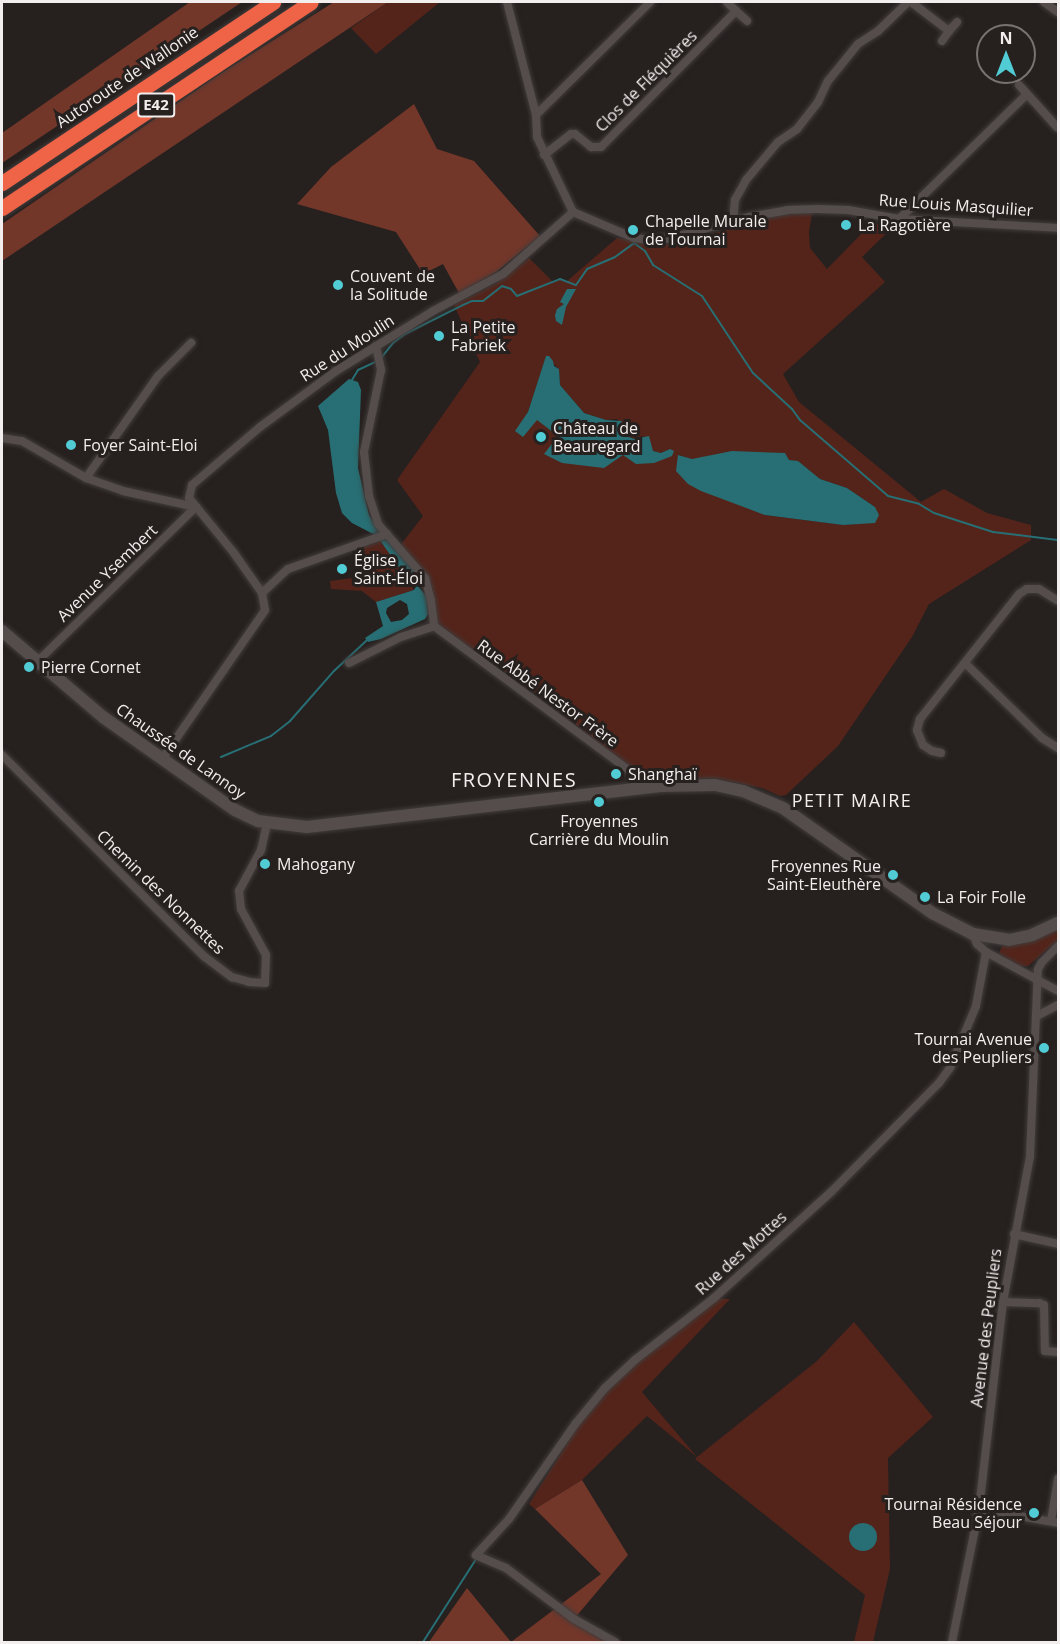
<!DOCTYPE html>
<meta charset="utf-8">
<style>
body{margin:0}
#map{position:relative;width:1060px;height:1644px;overflow:hidden;background:#26201f;font-family:"Open Sans",sans-serif}
div>[style]{position:absolute}
[style*='--x']{left:calc(var(--x)*1px);top:calc(var(--y)*1px);width:calc(var(--w)*1px);rotate:calc(var(--a)*1deg)}
.green>*{inset:0;background:#54241a}
.forest>*{inset:0;background:#73372a}
.water>*{inset:0;background:#276f74}
.round{border-radius:50%}
.stream>*{height:2px;margin:-1px;padding:0 1px;transform-origin:1px;border-radius:1px;background:#276f74}
.roads{filter:drop-shadow(0 0 2px #413c3b) drop-shadow(0 0 2px #413c3b)}
.minor>*{height:8px;margin:-4px;padding:0 4px;transform-origin:4px;border-radius:4px;background:#544d4b}
.secondary>*{height:12px;margin:-6px;padding:0 6px;transform-origin:6px;border-radius:6px;background:#544d4b}
.motorway>*{height:15px;margin:-7.5px;padding:0 7.5px;transform-origin:7.5px;border-radius:7.5px;background:#ef6347}
.dots>*{width:16px;height:16px;translate:-50% -50%;box-sizing:border-box;border:3px solid #26201f;border-radius:50%}
span{translate:-50% -50%;white-space:nowrap;text-align:center;line-height:1.15;-webkit-text-stroke:6px #26201f;paint-order:stroke}
.shield-label span{padding:2px 4px;background:#26201f;border:2px solid;border-radius:4px;-webkit-text-stroke-width:0}
.shield-label{font-size:15px;color:#f2eeed;font-weight:700}
.street-label{font-size:16px;color:#f2eeed}
.poi-label{font-size:16px;color:#f2eeed}
.left{translate:0 -50%;text-align:left}
.right{translate:-100% -50%;text-align:right}
.neighbourhood-label{font-size:18px;color:#f2eeed;letter-spacing:1.5px}
.quarter-label{font-size:20px;color:#f2eeed;letter-spacing:1.5px}
.frame{position:absolute;inset:0;border:3px solid #f2eeed;pointer-events:none}
.north{position:absolute;left:976px;top:24px;width:60px;height:60px;box-sizing:border-box;background:#26201f;border:2px solid #787271;border-radius:50%;rotate:0deg;font-size:16px;font-weight:700;line-height:24px;text-align:center;color:#f2eeed}
.north::after{content:'';display:block;margin:auto;width:21px;height:27px;background:#51ccd4;clip-path:polygon(50% 0,100% 100%,50% 72%,0 100%)}
</style>
<div id="map">
<div class="green">
<div style="clip-path:polygon(388px 2px,440px 2px,376px 54px,351px 28px)"></div>
<div style="clip-path:polygon(evenodd,812px 213px,809px 232px,810px 248px,827px 269px,871px 224px,897px 223px,862px 257px,885px 282px,783px 374px,799px 402px,921px 502px,944px 489px,987px 513px,1031px 525px,1031px 540px,929px 604px,912px 637px,838px 746px,786px 795px,780px 796px,762px 788px,714px 778px,649px 781px,523px 684px,436px 624px,427px 584px,399px 547px,423px 516px,397px 480px,480px 362px,454px 305px,495px 284px,529px 258px,553px 282px,560px 279px,566px 282px,617px 238px,670px 245px,782px 215px,812px 213px,546px 357px,559px 369px,560px 385px,584px 413px,606px 420px,617px 419px,622px 425px,619px 429px,622px 433px,634px 439px,643px 436px,653px 451px,661px 453px,670px 449px,664px 459px,623px 455px,619px 458px,561px 463px,558px 437px,537px 419px,516px 431px,528px 412px,546px 357px,812px 213px,678px 455px,692px 459px,798px 461px,820px 479px,847px 488px,875px 507px,855px 524px,843px 525px,765px 515px,678px 455px)"></div>
<div style="clip-path:polygon(380px 539px,414px 590px,376px 602px,362px 591px,331px 589px,330px 581px,360px 577px,363px 568px,357px 549px)"></div>
<div style="clip-path:polygon(1058px 929px,1058px 940px,1028px 966px,1020px 966px,999px 954px,1002px 946px,1031px 941px)"></div>
<div style="clip-path:polygon(714px 1298px,730px 1299px,642px 1392px,697px 1457px,817px 1361px,854px 1322px,933px 1417px,888px 1458px,890px 1569px,873px 1642px,854px 1642px,865px 1595px,695px 1459px,697px 1457px,647px 1416px,582px 1480px,535px 1509px,529px 1504px,594px 1401px,624px 1370px)"></div>
</div>
<div class="forest">
<div style="clip-path:polygon(190px 2px,242px 2px,2px 163px,2px 133px)"></div>
<div style="clip-path:polygon(334px 2px,388px 2px,2px 261px,2px 224px,220px 74px)"></div>
<div style="clip-path:polygon(414px 104px,437px 149px,474px 161px,540px 236px,496px 272px,459px 293px,443px 264px,423px 274px,396px 232px,297px 204px,331px 167px)"></div>
<div style="clip-path:polygon(582px 1480px,628px 1555px,574px 1619px,623px 1642px,429px 1642px,467px 1588px,511px 1642px,601px 1574px,535px 1509px)"></div>
</div>
<div class="water">
<div style="clip-path:polygon(567px 289px,576px 289px,566px 307px,562px 325px,556px 321px,555px 315px,557px 309px,564px 304px,560px 302px)"></div>
<div style="clip-path:polygon(546px 356px,549px 356px,553px 361px,554px 366px,559px 369px,560px 385px,584px 413px,606px 420px,622px 421px,620px 429px,622px 434px,634px 439px,649px 436px,653px 451px,661px 453px,670px 449px,674px 451px,672px 456px,654px 463px,636px 464px,623px 455px,604px 468px,562px 463px,544px 454px,558px 436px,537px 420px,523px 437px,515px 431px,528px 412px)"></div>
<div style="clip-path:polygon(349px 379px,358px 382px,361px 390px,358px 468px,369px 515px,383px 538px,392px 543px,418px 572px,418px 578px,410px 583px,377px 536px,352px 523px,342px 513px,336px 493px,328px 430px,318px 406px)"></div>
<div style="clip-path:polygon(732px 451px,785px 453px,789px 460px,798px 461px,820px 479px,847px 488px,875px 507px,879px 515px,875px 523px,843px 525px,765px 515px,701px 491px,688px 484px,676px 471px,678px 455px,692px 459px)"></div>
<div style="clip-path:polygon(evenodd,417px 585px,427px 597px,428px 614px,425px 619px,381px 639px,368px 642px,365px 638px,383px 626px,376px 602px,414px 590px,417px 585px,400px 600px,407px 604px,409px 614px,402px 620px,391px 622px,386px 613px,387px 608px,400px 600px)"></div>
<div class="round" style="left:849px;top:1523px;width:28px;height:28px"></div>
</div>
<div class="stream">
<div style="--x:381;--y:358;--w:19;--a:-51"></div>
<div style="--x:393;--y:343;--w:15;--a:-37"></div>
<div style="--x:405;--y:334;--w:65;--a:-26.6"></div>
<div style="--x:463;--y:305;--w:10;--a:-24"></div>
<div style="--x:472;--y:301;--w:11;--a:0"></div>
<div style="--x:483;--y:301;--w:24;--a:-38"></div>
<div style="--x:502;--y:286;--w:9;--a:18"></div>
<div style="--x:511;--y:289;--w:9;--a:49"></div>
<div style="--x:517;--y:296;--w:46;--a:-21.6"></div>
<div style="--x:560;--y:279;--w:17;--a:21"></div>
<div style="--x:576;--y:285;--w:19;--a:-55"></div>
<div style="--x:587;--y:269;--w:30;--a:-23"></div>
<div style="--x:615;--y:257;--w:24;--a:-36"></div>
<div style="--x:634;--y:243;--w:14;--a:36"></div>
<div style="--x:645;--y:251;--w:16;--a:60"></div>
<div style="--x:653;--y:265;--w:58;--a:32.3"></div>
<div style="--x:702;--y:296;--w:92;--a:56.5"></div>
<div style="--x:753;--y:373;--w:53;--a:42.7"></div>
<div style="--x:792;--y:409;--w:14;--a:54"></div>
<div style="--x:800;--y:420;--w:116;--a:40.8"></div>
<div style="--x:888;--y:496;--w:32;--a:14"></div>
<div style="--x:919;--y:504;--w:17;--a:31"></div>
<div style="--x:934;--y:513;--w:62;--a:17.9"></div>
<div style="--x:993;--y:532;--w:65;--a:7"></div>
<div style="--x:352;--y:380;--w:12;--a:-59"></div>
<div style="--x:358;--y:370;--w:21;--a:-25"></div>
<div style="--x:221;--y:757;--w:54;--a:-22.8"></div>
<div style="--x:271;--y:736;--w:24;--a:-38"></div>
<div style="--x:290;--y:721;--w:67;--a:-48.7"></div>
<div style="--x:334;--y:671;--w:45;--a:-43.2"></div>
<div style="--x:423;--y:1642;--w:98;--a:-57.4"></div>
</div>
<div class="roads">
<div class="minor">
<div style="--x:507;--y:2;--w:117;--a:75.6"></div>
<div style="--x:536;--y:115;--w:22;--a:87"></div>
<div style="--x:537;--y:137;--w:83;--a:64.4"></div>
<div style="--x:911;--y:2;--w:48;--a:37.3"></div>
<div style="--x:949;--y:31;--w:12;--a:-48"></div>
<div style="--x:1044;--y:2;--w:17;--a:36"></div>
<div style="--x:736;--y:11;--w:15;--a:42"></div>
<div style="--x:942;--y:41;--w:12;--a:-55"></div>
<div style="--x:1019;--y:85;--w:57;--a:47.9"></div>
<div style="--x:536;--y:115;--w:161;--a:-44.7"></div>
<div style="--x:544;--y:155;--w:34;--a:-38"></div>
<div style="--x:571;--y:134;--w:4;--a:0"></div>
<div style="--x:575;--y:134;--w:21;--a:39"></div>
<div style="--x:591;--y:147;--w:10;--a:0"></div>
<div style="--x:601;--y:147;--w:192;--a:-45.2"></div>
<div style="--x:736;--y:11;--w:13;--a:-135"></div>
<div style="--x:573;--y:212;--w:66;--a:23.1"></div>
<div style="--x:634;--y:238;--w:16;--a:7"></div>
<div style="--x:650;--y:240;--w:17;--a:-3"></div>
<div style="--x:667;--y:239;--w:85;--a:-15"></div>
<div style="--x:749;--y:217;--w:39;--a:-10"></div>
<div style="--x:787;--y:210;--w:30;--a:-2"></div>
<div style="--x:817;--y:209;--w:31;--a:2"></div>
<div style="--x:848;--y:210;--w:52;--a:10"></div>
<div style="--x:899;--y:219;--w:159;--a:3.2"></div>
<div style="--x:899;--y:219;--w:177;--a:-44.3"></div>
<div style="--x:733;--y:222;--w:22;--a:-85"></div>
<div style="--x:735;--y:200;--w:23;--a:-61"></div>
<div style="--x:746;--y:180;--w:50;--a:-49.9"></div>
<div style="--x:778;--y:142;--w:23;--a:-34"></div>
<div style="--x:797;--y:129;--w:34;--a:-52"></div>
<div style="--x:818;--y:102;--w:23;--a:-65"></div>
<div style="--x:828;--y:81;--w:48;--a:-51"></div>
<div style="--x:858;--y:44;--w:24;--a:-33"></div>
<div style="--x:878;--y:31;--w:42;--a:-44"></div>
<div style="--x:376;--y:346;--w:25;--a:78"></div>
<div style="--x:381;--y:370;--w:84;--a:101.7"></div>
<div style="--x:364;--y:452;--w:44;--a:83.5"></div>
<div style="--x:369;--y:496;--w:29;--a:72"></div>
<div style="--x:378;--y:524;--w:72;--a:49"></div>
<div style="--x:425;--y:578;--w:23;--a:75"></div>
<div style="--x:431;--y:600;--w:26;--a:83"></div>
<div style="--x:434;--y:626;--w:244;--a:36.5"></div>
<div style="--x:630;--y:771;--w:18;--a:68"></div>
<div style="--x:2;--y:438;--w:20;--a:9"></div>
<div style="--x:22;--y:441;--w:74;--a:30"></div>
<div style="--x:86;--y:478;--w:39;--a:19"></div>
<div style="--x:123;--y:491;--w:75;--a:12.4"></div>
<div style="--x:86;--y:478;--w:125;--a:-54.8"></div>
<div style="--x:158;--y:376;--w:47;--a:-45"></div>
<div style="--x:262;--y:593;--w:35;--a:-43"></div>
<div style="--x:288;--y:569;--w:105;--a:-19.5"></div>
<div style="--x:38;--y:661;--w:221;--a:-44.3"></div>
<div style="--x:349;--y:663;--w:58;--a:-26.6"></div>
<div style="--x:401;--y:637;--w:35;--a:-18"></div>
<div style="--x:965;--y:663;--w:107;--a:44.2"></div>
<div style="--x:1042;--y:738;--w:19;--a:32"></div>
<div style="--x:941;--y:753;--w:9;--a:-167"></div>
<div style="--x:932;--y:751;--w:11;--a:-146"></div>
<div style="--x:923;--y:745;--w:16;--a:-112"></div>
<div style="--x:917;--y:730;--w:11;--a:-75"></div>
<div style="--x:920;--y:719;--w:159;--a:-51.6"></div>
<div style="--x:1019;--y:594;--w:9;--a:-32"></div>
<div style="--x:1027;--y:589;--w:12;--a:0"></div>
<div style="--x:1039;--y:589;--w:22;--a:32"></div>
<div style="--x:2;--y:755;--w:286;--a:44.9"></div>
<div style="--x:205;--y:957;--w:34;--a:37"></div>
<div style="--x:232;--y:977;--w:18;--a:16"></div>
<div style="--x:249;--y:982;--w:16;--a:4"></div>
<div style="--x:265;--y:983;--w:28;--a:-88"></div>
<div style="--x:266;--y:955;--w:52;--a:-118.5"></div>
<div style="--x:241;--y:909;--w:18;--a:-96"></div>
<div style="--x:239;--y:891;--w:47;--a:-61.8"></div>
<div style="--x:261;--y:850;--w:28;--a:-77"></div>
<div style="--x:162;--y:759;--w:181;--a:-55.3"></div>
<div style="--x:265;--y:610;--w:17;--a:-100"></div>
<div style="--x:262;--y:593;--w:49;--a:-125"></div>
<div style="--x:234;--y:553;--w:71;--a:-129.3"></div>
<div style="--x:189;--y:498;--w:13;--a:-77"></div>
<div style="--x:192;--y:485;--w:89;--a:-40.5"></div>
<div style="--x:260;--y:427;--w:94;--a:-36.4"></div>
<div style="--x:336;--y:371;--w:114;--a:-31.7"></div>
<div style="--x:433;--y:311;--w:79;--a:-27.9"></div>
<div style="--x:503;--y:274;--w:94;--a:-41.5"></div>
<div style="--x:973;--y:934;--w:11;--a:68"></div>
<div style="--x:977;--y:944;--w:12;--a:42"></div>
<div style="--x:986;--y:952;--w:82;--a:28.4"></div>
<div style="--x:1037;--y:1016;--w:24;--a:-28"></div>
<div style="--x:1014;--y:1234;--w:45;--a:12.8"></div>
<div style="--x:1003;--y:1302;--w:36;--a:2"></div>
<div style="--x:1039;--y:1303;--w:5;--a:22"></div>
<div style="--x:1044;--y:1305;--w:46;--a:88.8"></div>
<div style="--x:1045;--y:1351;--w:13;--a:4"></div>
<div style="--x:979;--y:1509;--w:80;--a:10"></div>
<div style="--x:1051;--y:1521;--w:43;--a:-80.5"></div>
<div style="--x:615;--y:1642;--w:47;--a:-150.7"></div>
<div style="--x:574;--y:1619;--w:85;--a:-143.1"></div>
<div style="--x:506;--y:1568;--w:33;--a:-157"></div>
<div style="--x:476;--y:1555;--w:49;--a:-47.5"></div>
<div style="--x:509;--y:1519;--w:117;--a:-55.1"></div>
<div style="--x:576;--y:1423;--w:45;--a:-50.4"></div>
<div style="--x:605;--y:1388;--w:41;--a:-43"></div>
<div style="--x:635;--y:1360;--w:100;--a:-38.1"></div>
<div style="--x:714;--y:1298;--w:158;--a:-42.2"></div>
<div style="--x:831;--y:1192;--w:153;--a:-45.3"></div>
<div style="--x:939;--y:1083;--w:19;--a:-54"></div>
<div style="--x:950;--y:1068;--w:67;--a:-67.2"></div>
<div style="--x:976;--y:1006;--w:55;--a:-79.5"></div>
<div style="--x:952;--y:1642;--w:136;--a:-78.5"></div>
<div style="--x:979;--y:1509;--w:208;--a:-83.4"></div>
<div style="--x:1003;--y:1302;--w:147;--a:-79.5"></div>
<div style="--x:1030;--y:1157;--w:188;--a:-87.6"></div>
<div style="--x:1038;--y:969;--w:8;--a:-60"></div>
<div style="--x:1042;--y:962;--w:23;--a:-45"></div>
</div>
<div class="secondary">
<div style="--x:2;--y:631;--w:133;--a:40.4"></div>
<div style="--x:103;--y:717;--w:161;--a:35.2"></div>
<div style="--x:235;--y:810;--w:25;--a:26"></div>
<div style="--x:258;--y:821;--w:49;--a:7"></div>
<div style="--x:307;--y:827;--w:356;--a:-6.6"></div>
<div style="--x:661;--y:786;--w:54;--a:-1.1"></div>
<div style="--x:715;--y:785;--w:29;--a:12"></div>
<div style="--x:743;--y:791;--w:43;--a:23"></div>
<div style="--x:783;--y:808;--w:184;--a:35.1"></div>
<div style="--x:934;--y:914;--w:44;--a:27.1"></div>
<div style="--x:973;--y:934;--w:36;--a:9"></div>
<div style="--x:1009;--y:940;--w:24;--a:-12"></div>
<div style="--x:1032;--y:935;--w:29;--a:-25"></div>
</div>
<div class="motorway">
<div style="--x:2;--y:183;--w:326;--a:-33.7"></div>
<div style="--x:2;--y:208;--w:371;--a:-33.7"></div>
</div>
</div>
<div class="dots">
<div style="left:846px;top:225px;background:#51ccd4"></div>
<div style="left:633px;top:230px;background:#51ccd4"></div>
<div style="left:338px;top:285px;background:#51ccd4"></div>
<div style="left:439px;top:336px;background:#51ccd4"></div>
<div style="left:541px;top:437px;background:#51ccd4"></div>
<div style="left:71px;top:445px;background:#51ccd4"></div>
<div style="left:342px;top:569px;background:#51ccd4"></div>
<div style="left:29px;top:667px;background:#51ccd4"></div>
<div style="left:616px;top:774px;background:#51ccd4"></div>
<div style="left:599px;top:802px;background:#51ccd4"></div>
<div style="left:265px;top:864px;background:#51ccd4"></div>
<div style="left:893px;top:875px;background:#51ccd4"></div>
<div style="left:925px;top:897px;background:#51ccd4"></div>
<div style="left:1044px;top:1048px;background:#51ccd4"></div>
<div style="left:1034px;top:1513px;background:#51ccd4"></div>
</div>
<div class="shield-label">
<span style="left:156px;top:105px">E42</span>
</div>
<div class="street-label">
<span style="left:127px;top:77px;rotate:-34deg">Autoroute de Wallonie</span>
<span style="left:646px;top:81px;rotate:-45deg">Clos de Fléquières</span>
<span style="left:956px;top:205px;rotate:4deg">Rue Louis Masquilier</span>
<span style="left:347px;top:348px;rotate:-33deg">Rue du Moulin</span>
<span style="left:107px;top:573px;rotate:-44deg">Avenue Ysembert</span>
<span style="left:548px;top:693px;rotate:36deg">Rue Abbé Nestor Frère</span>
<span style="left:181px;top:751px;rotate:35deg">Chaussée de Lannoy</span>
<span style="left:161px;top:892px;rotate:44deg">Chemin des Nonnettes</span>
<span style="left:741px;top:1253px;rotate:-42deg">Rue des Mottes</span>
<span style="left:986px;top:1328px;rotate:-83deg">Avenue des Peupliers</span>
</div>
<div class="poi-label">
<span class="left" style="left:645px;top:230px">Chapelle Murale<br>de Tournai</span>
<span class="left" style="left:858px;top:225px">La Ragotière</span>
<span class="left" style="left:350px;top:285px">Couvent de<br>la Solitude</span>
<span class="left" style="left:451px;top:336px">La Petite<br>Fabriek</span>
<span class="left" style="left:553px;top:437px">Château de<br>Beauregard</span>
<span class="left" style="left:83px;top:445px">Foyer Saint-Eloi</span>
<span class="left" style="left:354px;top:569px">Église<br>Saint-Éloi</span>
<span class="left" style="left:41px;top:667px">Pierre Cornet</span>
<span class="left" style="left:628px;top:774px">Shanghaï</span>
<span style="left:599px;top:830px">Froyennes<br>Carrière du Moulin</span>
<span class="left" style="left:277px;top:864px">Mahogany</span>
<span class="right" style="left:881px;top:875px">Froyennes Rue<br>Saint-Eleuthère</span>
<span class="left" style="left:937px;top:897px">La Foir Folle</span>
<span class="right" style="left:1032px;top:1048px">Tournai Avenue<br>des Peupliers</span>
<span class="right" style="left:1022px;top:1513px">Tournai Résidence<br>Beau Séjour</span>
</div>
<div class="neighbourhood-label">
<span style="left:852px;top:800px">PETIT MAIRE</span>
</div>
<div class="quarter-label">
<span style="left:514px;top:779px">FROYENNES</span>
</div>
<div class="frame"></div>
<div class="north">N</div>
</div>
